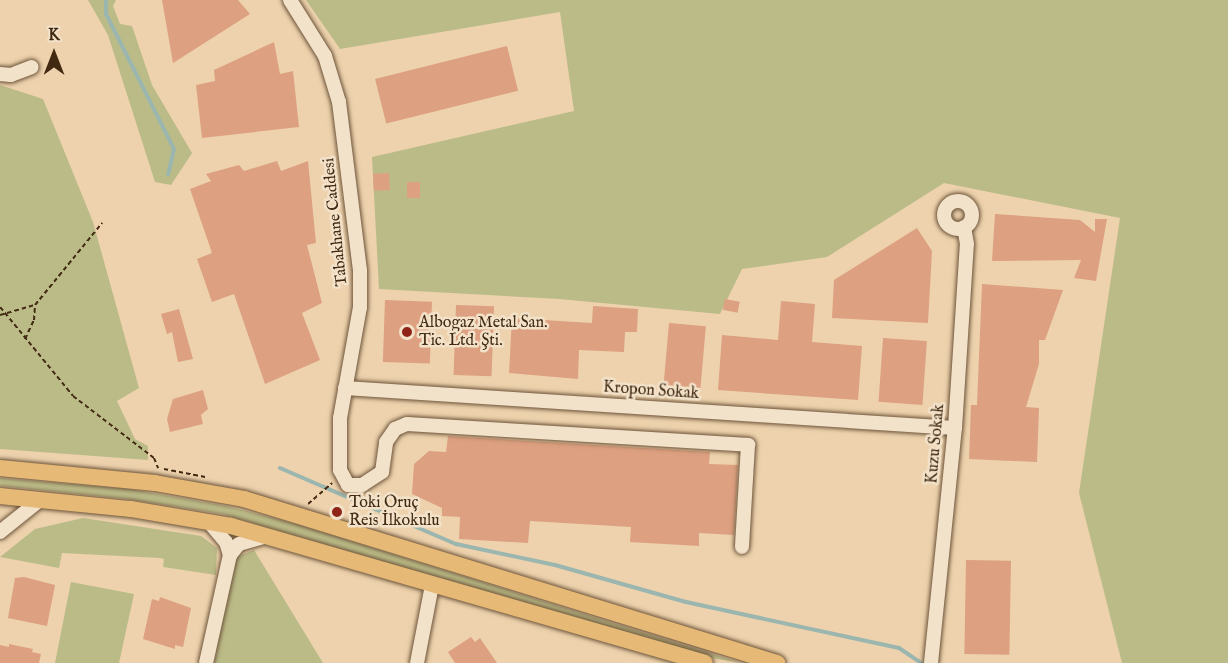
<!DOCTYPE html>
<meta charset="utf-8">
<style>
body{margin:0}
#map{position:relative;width:1228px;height:663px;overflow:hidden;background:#edd2ad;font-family:"IM FELL English",serif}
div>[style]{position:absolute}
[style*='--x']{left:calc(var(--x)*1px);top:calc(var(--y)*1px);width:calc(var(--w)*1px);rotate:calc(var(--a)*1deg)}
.green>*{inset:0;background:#bb8}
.stream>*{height:4px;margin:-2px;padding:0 2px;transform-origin:2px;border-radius:2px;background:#9ab6af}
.building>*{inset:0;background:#dda081;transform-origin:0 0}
.path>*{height:2px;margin-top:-1px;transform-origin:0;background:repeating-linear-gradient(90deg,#422a12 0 4.5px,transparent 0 7.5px)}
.roads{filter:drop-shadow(0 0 2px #6d5439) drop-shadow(0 0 2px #6d5439)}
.minor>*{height:14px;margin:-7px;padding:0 7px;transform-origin:7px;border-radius:7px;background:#f3e2ca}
.minor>.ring{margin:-7px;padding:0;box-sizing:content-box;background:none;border:14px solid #f3e2ca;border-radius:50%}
.major>*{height:16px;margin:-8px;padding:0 8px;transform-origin:8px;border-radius:8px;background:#e6b976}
.dots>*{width:16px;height:16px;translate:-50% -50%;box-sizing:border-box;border:3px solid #f3e2ca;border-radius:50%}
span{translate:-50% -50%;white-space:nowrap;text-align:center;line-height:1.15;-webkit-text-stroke:5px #f3e2ca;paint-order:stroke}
.street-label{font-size:16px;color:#422a12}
.poi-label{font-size:16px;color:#422a12}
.left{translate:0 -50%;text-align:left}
.north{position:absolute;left:24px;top:24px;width:60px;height:60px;-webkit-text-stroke:4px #f3e2ca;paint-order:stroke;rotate:0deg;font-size:16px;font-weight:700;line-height:24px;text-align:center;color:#422a12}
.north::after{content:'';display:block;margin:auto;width:21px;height:27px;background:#422a12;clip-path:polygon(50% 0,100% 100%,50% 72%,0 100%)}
</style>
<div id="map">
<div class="green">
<div style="clip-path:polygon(88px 0,116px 0,113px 6px,120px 24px,132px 26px,152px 85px,192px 153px,171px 185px,155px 182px,108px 35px)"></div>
<div style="clip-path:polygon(306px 0,1228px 0,1228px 663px,1122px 663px,1079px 493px,1120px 218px,944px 183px,827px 257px,742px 269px,720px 314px,559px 299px,379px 289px,372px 157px,574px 111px,560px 12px,340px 49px)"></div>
<div style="clip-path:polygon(0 85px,43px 99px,93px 222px,139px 388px,117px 401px,135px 439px,148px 446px,148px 460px,0 449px)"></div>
<div style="clip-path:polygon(0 478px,129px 489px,226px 506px,293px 523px,741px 663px,712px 658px,222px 514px,127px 499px,0 486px)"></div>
<div style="clip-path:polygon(83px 518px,201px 536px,217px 548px,216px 575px,163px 567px,164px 559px,160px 558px,62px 553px,59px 568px,0 557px,35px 529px)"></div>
<div style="clip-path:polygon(254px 550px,323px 663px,214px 663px,236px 557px)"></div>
<div style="clip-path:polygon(71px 582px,134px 594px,119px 663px,55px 663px)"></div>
</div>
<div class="stream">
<div style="--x:106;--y:0;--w:14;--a:90"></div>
<div style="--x:106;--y:14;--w:151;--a:63.3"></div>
<div style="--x:174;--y:149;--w:26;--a:103"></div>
<div style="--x:280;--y:468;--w:192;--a:23.4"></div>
<div style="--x:456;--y:544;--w:101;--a:12"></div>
<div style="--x:555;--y:565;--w:136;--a:15.8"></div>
<div style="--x:686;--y:602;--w:218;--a:12.2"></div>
<div style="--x:899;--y:648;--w:27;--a:34"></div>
</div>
<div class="building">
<div style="clip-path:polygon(162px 0,238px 0,250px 14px,173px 63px)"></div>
<div style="clip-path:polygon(274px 42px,280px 74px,293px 71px,299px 127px,202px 138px,196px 85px,215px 81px,214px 70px)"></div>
<div style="left:507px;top:46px;width:46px;height:136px;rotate:76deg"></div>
<div style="clip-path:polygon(277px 161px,281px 171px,308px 161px,316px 243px,307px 245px,322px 303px,302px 313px,320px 360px,265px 384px,234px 294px,212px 302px,197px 259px,212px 253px,190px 189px,211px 181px,206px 174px,239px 165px,244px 171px)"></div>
<div style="left:389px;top:173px;width:17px;height:16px;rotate:87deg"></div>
<div style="left:407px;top:182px;width:13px;height:16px"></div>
<div style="clip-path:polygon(995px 214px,1080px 220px,1095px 232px,1095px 219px,1107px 219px,1096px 281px,1074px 278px,1081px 260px,992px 261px)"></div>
<div style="clip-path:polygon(917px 228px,932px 251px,928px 323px,832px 318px,834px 280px)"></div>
<div style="clip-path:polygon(982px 284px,1063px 290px,1045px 340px,1039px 340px,1039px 364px,1026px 407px,1039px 408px,1037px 462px,969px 459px,971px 405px,977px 405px)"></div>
<div style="left:725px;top:299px;width:15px;height:11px;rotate:11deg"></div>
<div style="left:385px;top:300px;width:47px;height:62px;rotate:2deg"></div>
<div style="clip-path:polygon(781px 301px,815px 304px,812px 342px,862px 346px,858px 400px,718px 390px,722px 335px,778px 340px)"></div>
<div style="left:456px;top:305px;width:38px;height:70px;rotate:2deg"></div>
<div style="clip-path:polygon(593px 306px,638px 309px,637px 332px,625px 332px,624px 352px,579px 350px,578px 379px,509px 373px,512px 318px,592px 323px)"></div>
<div style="clip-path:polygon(179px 309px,193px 359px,178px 362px,172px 332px,167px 334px,161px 314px)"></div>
<div style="left:669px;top:323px;width:37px;height:62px;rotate:5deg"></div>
<div style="left:883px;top:338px;width:44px;height:64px;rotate:4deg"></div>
<div style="clip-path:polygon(203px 390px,208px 409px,201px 415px,203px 424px,170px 432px,167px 419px,173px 399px)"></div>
<div style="clip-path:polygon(448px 436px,710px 452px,709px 464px,738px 465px,734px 535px,699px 533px,699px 546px,630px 542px,631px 527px,530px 521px,528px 543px,459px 539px,460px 517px,442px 516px,442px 508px,412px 494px,414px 464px,429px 451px,446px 452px)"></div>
<div style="left:966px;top:560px;width:45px;height:94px;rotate:1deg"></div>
<div style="clip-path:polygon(24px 577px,55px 585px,47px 626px,8px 618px,15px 578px)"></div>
<div style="clip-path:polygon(160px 597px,191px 608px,183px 647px,175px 645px,175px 649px,143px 639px,152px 599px,159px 601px)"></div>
<div style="clip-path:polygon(471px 637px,475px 642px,480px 638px,497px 663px,455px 663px,448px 652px)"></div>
<div style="clip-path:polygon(9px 644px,33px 649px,32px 652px,41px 654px,39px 663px,0 663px,0 645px,9px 647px)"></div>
</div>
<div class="path">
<div style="--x:0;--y:307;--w:115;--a:50.6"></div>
<div style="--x:73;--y:396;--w:102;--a:37.4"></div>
<div style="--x:154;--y:458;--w:11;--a:68"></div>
<div style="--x:0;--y:315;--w:36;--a:-16"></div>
<div style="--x:35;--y:305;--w:106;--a:-50.7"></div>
<div style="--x:25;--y:339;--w:21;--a:-65"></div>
<div style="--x:34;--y:320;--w:15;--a:-86"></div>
<div style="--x:164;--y:469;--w:42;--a:11"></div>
<div style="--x:308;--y:504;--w:32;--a:-41"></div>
</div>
<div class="roads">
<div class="minor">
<div style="--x:290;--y:0;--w:66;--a:58"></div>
<div style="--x:325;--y:56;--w:48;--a:73.1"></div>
<div style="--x:339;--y:102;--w:169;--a:82.9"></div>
<div style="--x:360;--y:270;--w:37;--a:90"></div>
<div style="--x:360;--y:307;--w:113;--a:100.2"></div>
<div style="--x:340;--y:418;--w:52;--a:90"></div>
<div style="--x:340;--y:470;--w:17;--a:62"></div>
<div style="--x:348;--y:485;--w:14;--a:0"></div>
<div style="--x:362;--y:485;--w:24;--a:-33"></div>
<div style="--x:382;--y:472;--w:30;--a:-82"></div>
<div style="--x:386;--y:442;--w:16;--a:-55"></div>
<div style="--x:395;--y:429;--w:13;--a:-23"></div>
<div style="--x:407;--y:424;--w:342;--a:3.5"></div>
<div style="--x:748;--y:445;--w:102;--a:93.4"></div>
<div style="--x:0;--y:74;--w:11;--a:5"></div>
<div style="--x:11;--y:75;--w:22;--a:-21"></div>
<div class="ring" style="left:944px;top:201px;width:14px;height:14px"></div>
<div style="--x:345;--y:388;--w:611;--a:3.75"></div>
<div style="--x:209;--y:522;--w:26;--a:50"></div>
<div style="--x:226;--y:542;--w:14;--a:73"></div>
<div style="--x:0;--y:532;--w:51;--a:-38.7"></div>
<div style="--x:206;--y:663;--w:111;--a:-77.5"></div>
<div style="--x:230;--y:555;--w:14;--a:-51"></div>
<div style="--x:239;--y:544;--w:29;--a:-16"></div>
<div style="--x:417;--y:663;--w:79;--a:-79.1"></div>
<div style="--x:931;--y:663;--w:236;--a:-84.2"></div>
<div style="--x:955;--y:428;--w:184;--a:-86.3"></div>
<div style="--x:967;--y:244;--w:17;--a:-100"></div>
</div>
<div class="major">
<div style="--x:0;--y:468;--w:156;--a:5.5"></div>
<div style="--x:155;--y:483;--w:90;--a:10.2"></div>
<div style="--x:244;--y:499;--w:558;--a:17.1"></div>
<div style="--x:0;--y:496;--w:132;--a:5.7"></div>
<div style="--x:131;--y:509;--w:101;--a:9.6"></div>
<div style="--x:231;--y:526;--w:493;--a:16.1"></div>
</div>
</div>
<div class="dots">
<div style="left:407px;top:332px;background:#8f2418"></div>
<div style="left:337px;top:512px;background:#8f2418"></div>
</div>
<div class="street-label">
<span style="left:336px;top:222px;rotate:-96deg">Tabakhane Caddesi</span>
<span style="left:651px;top:391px;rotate:4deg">Kropon Sokak</span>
<span style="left:936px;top:444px;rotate:-85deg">Kuzu Sokak</span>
</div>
<div class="poi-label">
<span class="left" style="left:419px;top:332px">Albogaz Metal San.<br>Tic. Ltd. Şti.</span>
<span class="left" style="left:349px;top:512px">Toki Oruç<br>Reis İlkokulu</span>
</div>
<div class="north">K</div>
</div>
